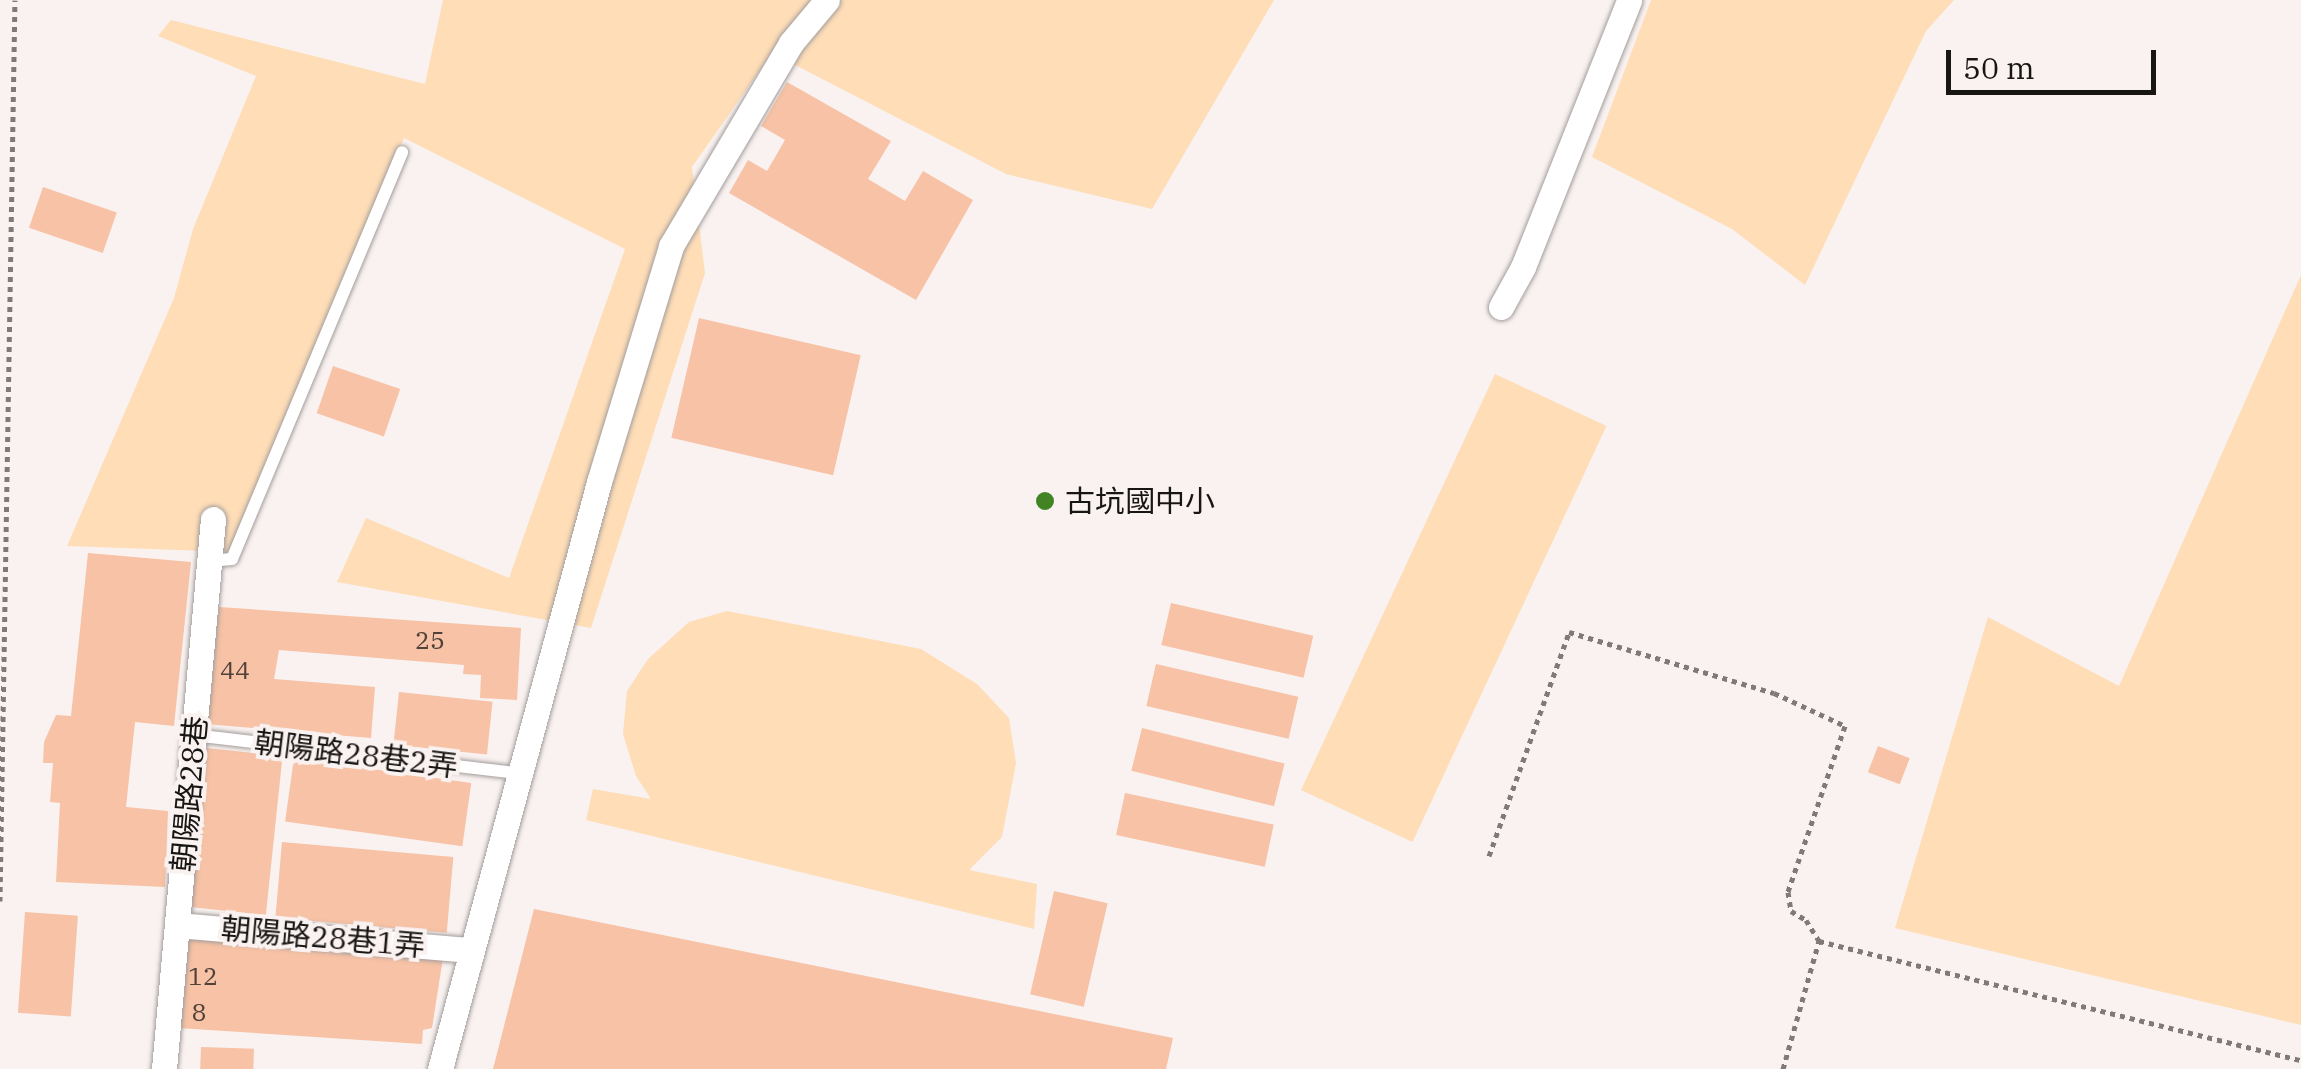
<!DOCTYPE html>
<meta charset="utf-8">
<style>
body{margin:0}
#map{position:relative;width:2301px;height:1069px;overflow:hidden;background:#f9f2f1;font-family:"IBM Plex Serif","Noto Sans TC",serif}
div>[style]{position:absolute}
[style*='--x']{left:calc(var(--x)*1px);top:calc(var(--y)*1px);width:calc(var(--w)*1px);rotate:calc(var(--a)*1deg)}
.green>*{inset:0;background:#feddb7;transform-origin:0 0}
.building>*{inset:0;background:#f7c2a5;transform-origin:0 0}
.path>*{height:5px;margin-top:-2.5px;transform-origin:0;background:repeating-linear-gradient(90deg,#7f7a79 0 5px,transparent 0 10px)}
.roads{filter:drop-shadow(0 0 2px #a39d9c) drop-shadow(0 0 2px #a39d9c)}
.lane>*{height:12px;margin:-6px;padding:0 6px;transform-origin:6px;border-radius:6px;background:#fff}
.street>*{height:25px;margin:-12.5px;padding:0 12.5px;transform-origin:12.5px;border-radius:12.5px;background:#fff}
.dots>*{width:28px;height:28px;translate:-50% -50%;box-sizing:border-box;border:5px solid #f9f2f1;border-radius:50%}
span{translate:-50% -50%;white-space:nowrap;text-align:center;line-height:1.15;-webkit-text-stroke:8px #f9f2f1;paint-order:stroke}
.number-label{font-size:25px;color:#504139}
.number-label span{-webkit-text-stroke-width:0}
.poi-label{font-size:30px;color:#181615}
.left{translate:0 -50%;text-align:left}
.street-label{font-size:30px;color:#181615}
.scale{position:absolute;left:1946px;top:50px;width:210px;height:45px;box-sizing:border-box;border:5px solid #181615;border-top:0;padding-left:12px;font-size:30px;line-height:35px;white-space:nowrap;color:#181615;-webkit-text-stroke:8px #f9f2f1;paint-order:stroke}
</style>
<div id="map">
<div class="green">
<div style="clip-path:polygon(443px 0,1274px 0,1152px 209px,1006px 174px,772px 53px,692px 167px,705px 273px,591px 628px,337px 582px,366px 518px,509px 578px,625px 249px,404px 138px,234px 552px,67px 546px,174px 298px,193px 229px,256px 76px,158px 36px,171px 20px,425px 84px)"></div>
<div style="clip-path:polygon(1651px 0,1954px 0,1926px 31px,1805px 285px,1732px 229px,1592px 157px)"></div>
<div style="clip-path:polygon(2301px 275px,2301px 1025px,1895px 928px,1988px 617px,2119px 686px)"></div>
<div style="left:1495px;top:374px;width:123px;height:459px;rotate:25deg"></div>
<div style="clip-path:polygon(727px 611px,921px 649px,977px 684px,1009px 718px,1016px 763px,1002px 837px,969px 870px,1037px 884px,1034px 929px,586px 820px,593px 789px,651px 799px,636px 776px,623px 734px,627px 691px,648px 659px,689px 622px)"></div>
</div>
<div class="building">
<div style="clip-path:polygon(787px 82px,891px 141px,868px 179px,905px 201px,923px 171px,973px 200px,916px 300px,729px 193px,748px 160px,767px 171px,785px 140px,761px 126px)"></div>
<div style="left:43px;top:187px;width:78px;height:43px;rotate:19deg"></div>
<div style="left:699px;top:318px;width:166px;height:123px;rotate:13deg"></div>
<div style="left:333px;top:366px;width:71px;height:50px;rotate:19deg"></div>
<div style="clip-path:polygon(88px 553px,191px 562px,174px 726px,135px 722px,126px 807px,168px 811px,165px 887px,56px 882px,60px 803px,50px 802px,53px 763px,43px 763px,44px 742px,56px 715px,71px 716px)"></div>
<div style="left:1171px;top:603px;width:146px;height:43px;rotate:13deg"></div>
<div style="clip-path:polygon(219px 607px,521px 628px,517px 700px,480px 698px,481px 675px,463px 674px,464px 665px,279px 650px,274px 679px,375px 687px,371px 738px,205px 724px)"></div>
<div style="left:1156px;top:664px;width:146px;height:43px;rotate:13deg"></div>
<div style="left:399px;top:692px;width:94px;height:53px;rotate:6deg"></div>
<div style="left:1142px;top:728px;width:147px;height:44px;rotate:14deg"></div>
<div style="left:1878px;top:746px;width:34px;height:28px;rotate:21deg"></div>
<div style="left:207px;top:748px;width:76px;height:160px;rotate:6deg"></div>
<div style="left:294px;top:758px;width:179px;height:64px;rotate:8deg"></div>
<div style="left:1125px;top:793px;width:152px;height:43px;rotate:12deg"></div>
<div style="left:282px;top:842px;width:172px;height:76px;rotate:5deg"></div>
<div style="left:1054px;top:891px;width:55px;height:106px;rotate:13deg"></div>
<div style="clip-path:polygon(534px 909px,1173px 1038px,1166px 1069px,493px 1069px)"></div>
<div style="left:25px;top:912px;width:53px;height:101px;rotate:4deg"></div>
<div style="clip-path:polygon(184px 938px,443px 958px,432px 1028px,423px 1030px,422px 1044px,178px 1028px)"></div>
<div style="left:201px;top:1047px;width:53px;height:22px;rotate:2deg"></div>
</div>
<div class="path">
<div style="--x:1489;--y:856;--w:238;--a:-70.3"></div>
<div style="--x:1569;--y:632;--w:214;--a:16.6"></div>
<div style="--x:1774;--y:693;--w:78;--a:24.9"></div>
<div style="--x:1845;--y:726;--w:176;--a:109"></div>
<div style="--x:1788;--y:892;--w:19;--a:81"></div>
<div style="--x:1791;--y:911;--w:17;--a:31"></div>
<div style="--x:1806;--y:920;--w:25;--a:58"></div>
<div style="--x:0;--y:901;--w:901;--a:-89.05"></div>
<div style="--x:1783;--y:1069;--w:133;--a:-74.3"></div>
<div style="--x:1819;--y:941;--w:496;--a:13.9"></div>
</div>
<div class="roads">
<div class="lane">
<div style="--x:209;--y:561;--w:23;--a:-5"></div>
<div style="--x:232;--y:559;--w:441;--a:-67.3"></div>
<div style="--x:193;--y:735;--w:327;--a:6.7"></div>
</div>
<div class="street">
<div style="--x:1501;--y:307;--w:46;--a:-61.2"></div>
<div style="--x:1523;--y:267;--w:287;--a:-68.3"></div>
<div style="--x:178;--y:925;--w:290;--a:4.9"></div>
<div style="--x:164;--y:1069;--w:552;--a:-84.91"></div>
<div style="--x:440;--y:1069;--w:608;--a:-74.84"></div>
<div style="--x:599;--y:482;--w:247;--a:-73"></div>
<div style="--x:671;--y:246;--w:236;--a:-59.4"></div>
<div style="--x:791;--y:43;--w:56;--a:-50.1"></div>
</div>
</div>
<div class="dots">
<div style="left:1045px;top:501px;background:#428324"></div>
</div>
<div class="number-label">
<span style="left:430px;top:640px">25</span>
<span style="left:235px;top:670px">44</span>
<span style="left:203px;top:976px">12</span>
<span style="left:199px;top:1012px">8</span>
</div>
<div class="poi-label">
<span class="left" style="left:1065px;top:501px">古坑國中小</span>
</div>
<div class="street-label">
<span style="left:356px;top:754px;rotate:7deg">朝陽路28巷2弄</span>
<span style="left:189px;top:794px;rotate:-85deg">朝陽路28巷</span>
<span style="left:323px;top:937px;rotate:5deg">朝陽路28巷1弄</span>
</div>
<div class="scale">50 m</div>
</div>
